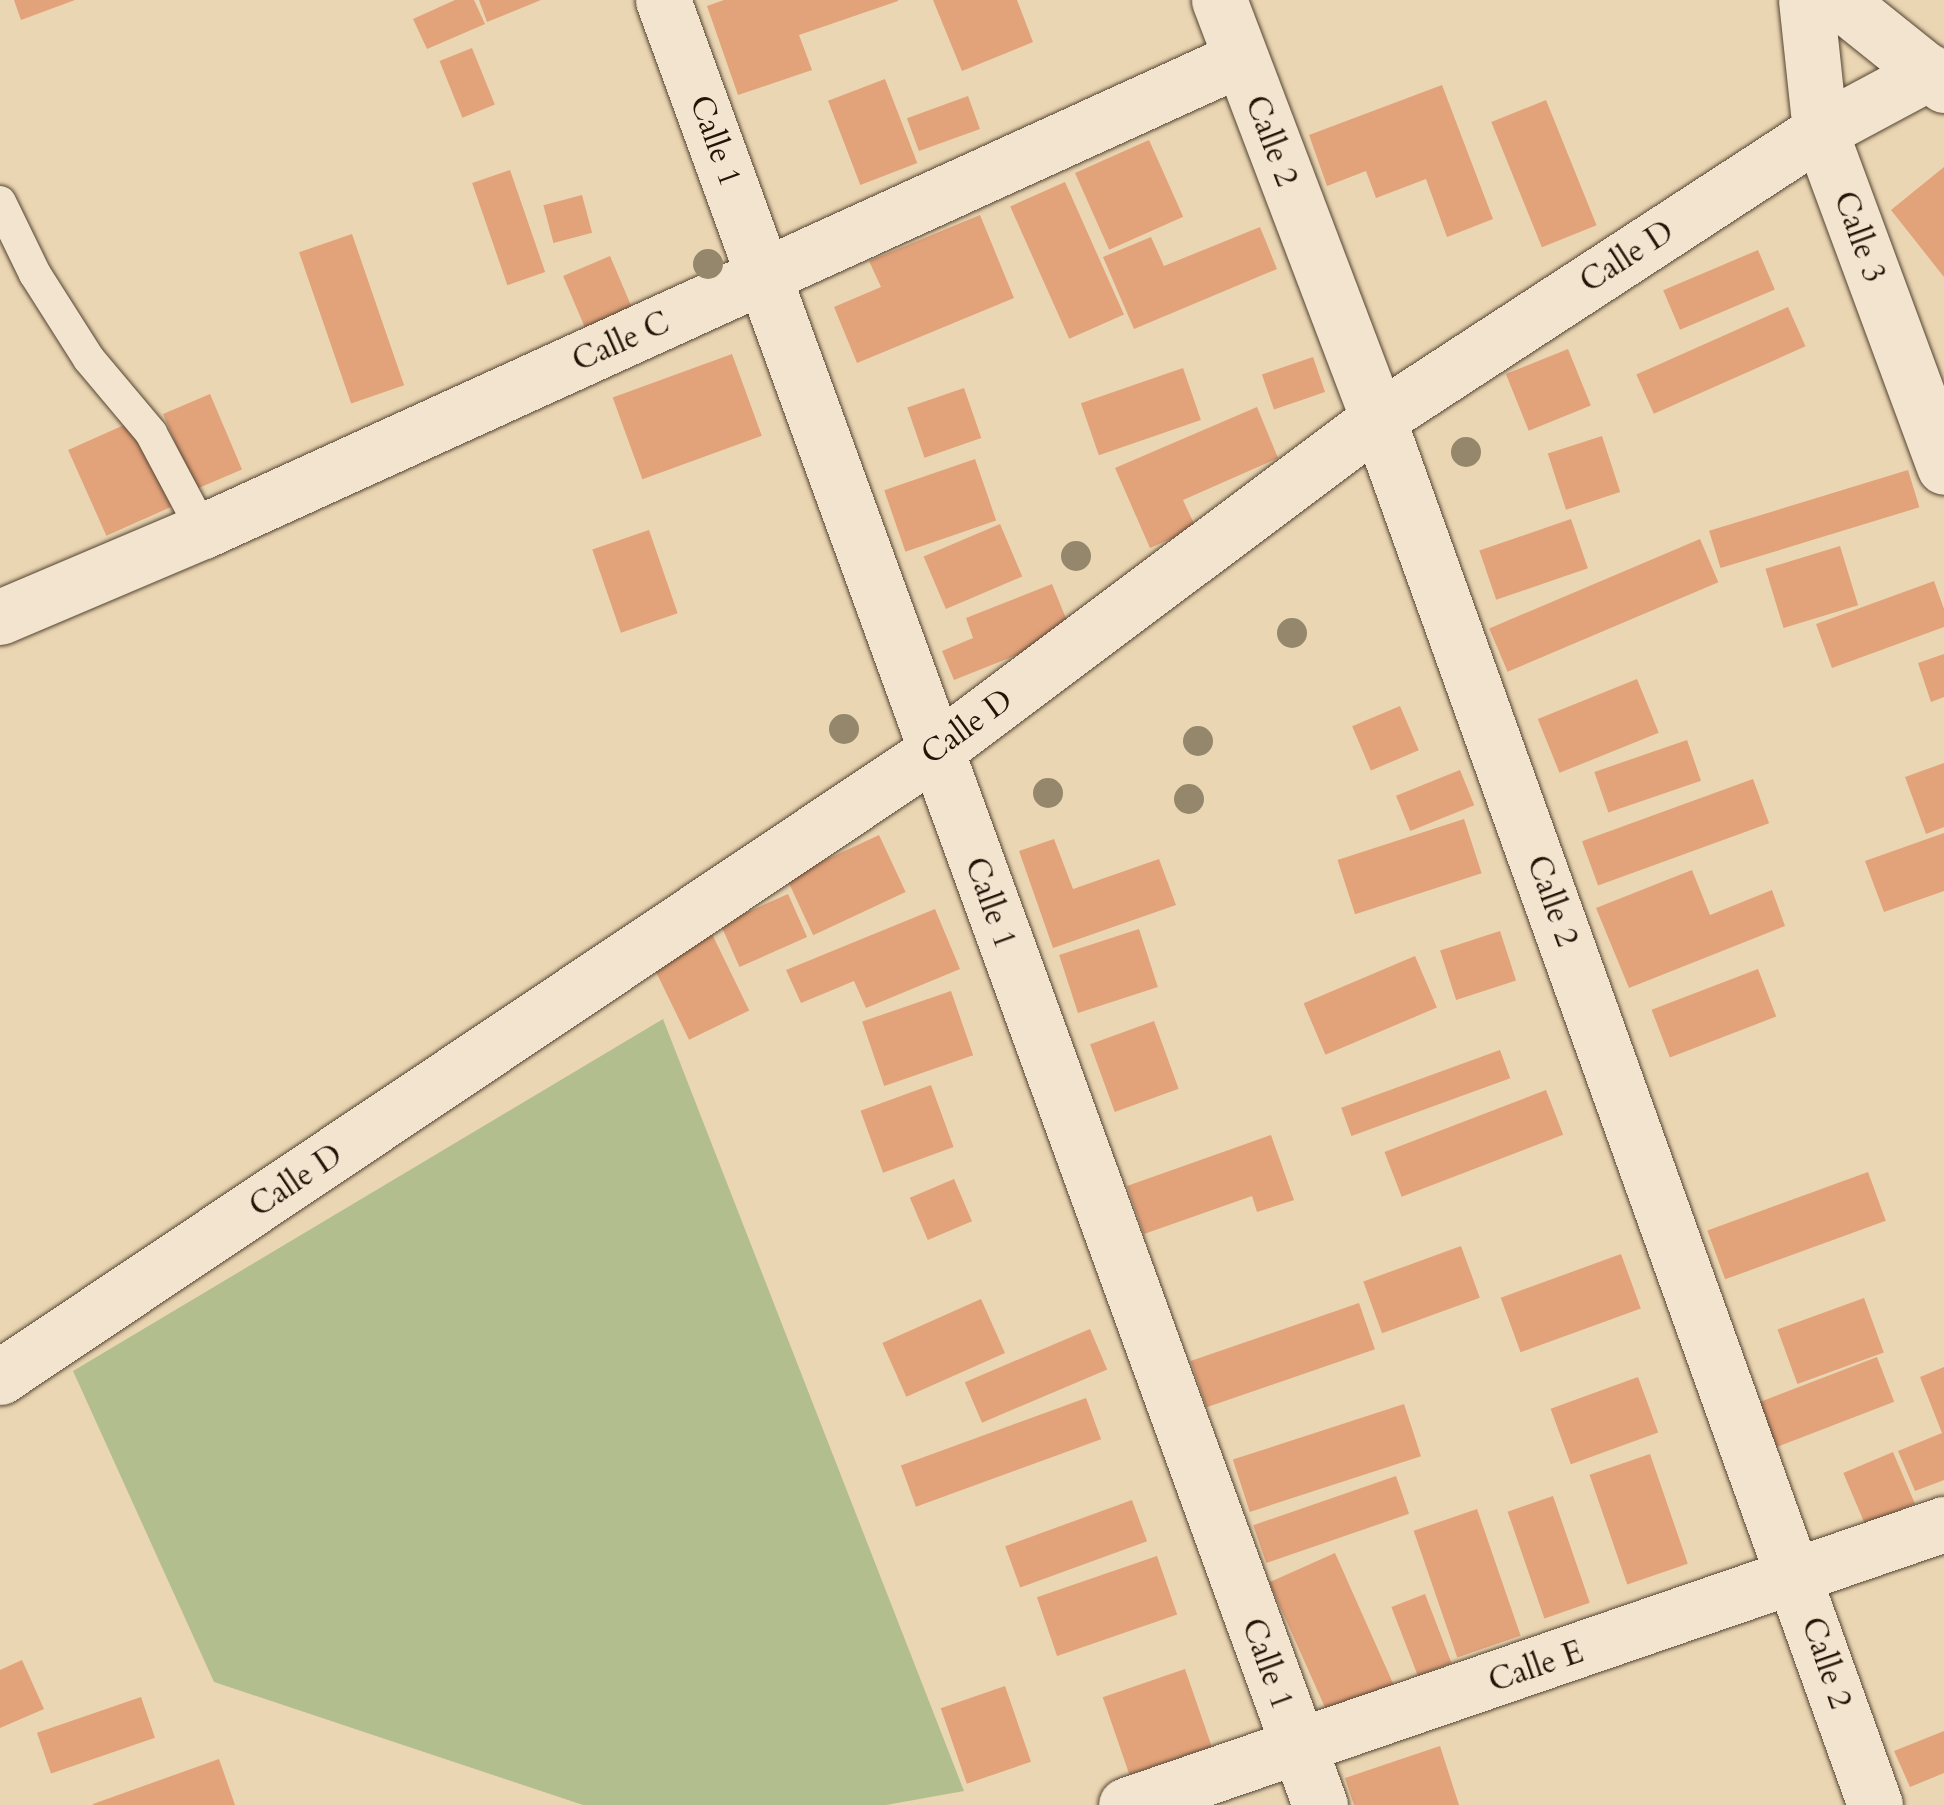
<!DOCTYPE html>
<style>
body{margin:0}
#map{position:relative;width:1944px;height:1805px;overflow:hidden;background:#ebd6b3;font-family:Cardo,serif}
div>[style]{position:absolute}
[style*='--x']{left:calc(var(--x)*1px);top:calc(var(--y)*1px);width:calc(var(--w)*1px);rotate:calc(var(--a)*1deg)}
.green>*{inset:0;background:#b3be8f}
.building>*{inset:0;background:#e2a27a;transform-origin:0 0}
.roads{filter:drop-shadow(0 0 2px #544432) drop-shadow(0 0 2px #544432)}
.service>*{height:32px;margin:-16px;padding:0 16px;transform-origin:16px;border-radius:16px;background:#f2e4ce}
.minor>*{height:55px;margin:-27.5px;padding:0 27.5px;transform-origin:27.5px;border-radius:27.5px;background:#f2e4ce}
.tertiary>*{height:55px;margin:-27.5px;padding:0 27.5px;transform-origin:27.5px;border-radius:27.5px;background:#f2e4ce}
.trees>*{width:30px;height:30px;margin:-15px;border-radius:50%;background:#95876b}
span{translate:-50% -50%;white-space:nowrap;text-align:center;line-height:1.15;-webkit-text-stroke:8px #f2e4ce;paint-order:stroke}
.street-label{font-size:32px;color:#221407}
</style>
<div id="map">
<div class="green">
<div style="clip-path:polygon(663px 1019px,964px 1791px,886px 1805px,583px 1805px,214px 1682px,73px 1371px)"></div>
</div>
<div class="building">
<div style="clip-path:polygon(14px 0,75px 0,21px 20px)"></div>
<div style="clip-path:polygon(455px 0,474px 0,485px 24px,427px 49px,413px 19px)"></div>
<div style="clip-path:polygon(479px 0,541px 0,487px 22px)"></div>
<div style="clip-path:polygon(724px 0,898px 0,898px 1px,799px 35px,812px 70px,738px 95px,707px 6px)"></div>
<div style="clip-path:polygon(933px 0,1017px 0,1033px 42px,962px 71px)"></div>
<div style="left:472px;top:48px;width:61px;height:35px;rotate:68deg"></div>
<div style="left:885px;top:79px;width:90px;height:61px;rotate:69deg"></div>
<div style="clip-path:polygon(1442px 85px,1493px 219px,1447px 237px,1426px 179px,1376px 198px,1366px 171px,1327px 186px,1309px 135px)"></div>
<div style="left:968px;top:96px;width:35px;height:65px;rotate:70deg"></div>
<div style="left:1546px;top:100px;width:135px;height:59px;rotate:68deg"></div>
<div style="left:1149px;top:140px;width:84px;height:81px;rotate:66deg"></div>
<div style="clip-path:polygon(1944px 167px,1944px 277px,1891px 210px)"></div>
<div style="left:510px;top:170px;width:108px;height:40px;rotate:71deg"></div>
<div style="left:1065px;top:182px;width:145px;height:60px;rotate:66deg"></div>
<div style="left:582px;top:195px;width:39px;height:40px;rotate:75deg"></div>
<div style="clip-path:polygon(980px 215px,1014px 298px,857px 363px,834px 307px,881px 287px,869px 261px)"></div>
<div style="clip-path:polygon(1260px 227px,1277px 269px,1134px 329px,1103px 257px,1151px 237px,1164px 266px)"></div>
<div style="left:352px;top:234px;width:160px;height:56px;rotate:71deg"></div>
<div style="left:1758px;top:250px;width:43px;height:103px;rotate:67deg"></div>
<div style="left:610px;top:256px;width:56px;height:51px;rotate:67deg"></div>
<div style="left:1788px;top:307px;width:43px;height:166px;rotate:66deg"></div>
<div style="left:1568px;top:349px;width:61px;height:67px;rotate:68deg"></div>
<div style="left:732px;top:354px;width:87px;height:127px;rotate:70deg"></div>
<div style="left:1313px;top:357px;width:37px;height:54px;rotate:71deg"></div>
<div style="left:1183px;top:368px;width:55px;height:108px;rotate:71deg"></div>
<div style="left:964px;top:388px;width:53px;height:60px;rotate:71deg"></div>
<div style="left:210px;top:394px;width:82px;height:51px;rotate:67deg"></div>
<div style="clip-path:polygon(1257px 407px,1278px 458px,1183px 500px,1196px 528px,1150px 548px,1115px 468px)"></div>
<div style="left:133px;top:421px;width:94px;height:71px;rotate:66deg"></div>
<div style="left:1602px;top:436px;width:59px;height:57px;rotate:72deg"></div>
<div style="left:975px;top:459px;width:65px;height:96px;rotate:71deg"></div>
<div style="left:1908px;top:470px;width:39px;height:208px;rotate:73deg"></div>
<div style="left:1571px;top:519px;width:52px;height:97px;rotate:71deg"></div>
<div style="left:1000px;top:524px;width:57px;height:83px;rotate:67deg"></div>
<div style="left:649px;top:530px;width:88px;height:60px;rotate:71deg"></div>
<div style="left:1700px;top:539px;width:47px;height:229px;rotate:67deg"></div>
<div style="left:1840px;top:546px;width:62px;height:78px;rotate:73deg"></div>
<div style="clip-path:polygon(1934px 581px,1944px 609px,1944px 627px,1832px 668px,1816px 624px)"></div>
<div style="clip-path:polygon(1052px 584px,1072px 633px,954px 680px,942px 651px,973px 638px,966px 618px)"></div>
<div style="clip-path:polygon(1944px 654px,1944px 697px,1931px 702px,1918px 663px)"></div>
<div style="left:1637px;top:679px;width:58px;height:107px;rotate:68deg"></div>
<div style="left:1400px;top:706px;width:48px;height:52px;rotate:67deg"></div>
<div style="left:1687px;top:740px;width:43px;height:98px;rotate:71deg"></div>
<div style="clip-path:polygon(1944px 763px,1944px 827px,1926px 834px,1905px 777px)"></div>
<div style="left:1460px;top:770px;width:38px;height:69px;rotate:68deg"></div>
<div style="left:1753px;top:779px;width:47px;height:182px;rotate:70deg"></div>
<div style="left:1464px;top:819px;width:57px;height:133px;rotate:72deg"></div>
<div style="clip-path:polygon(1944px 833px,1944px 891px,1884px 912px,1865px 861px)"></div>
<div style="left:879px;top:835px;width:63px;height:102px;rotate:65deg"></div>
<div style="clip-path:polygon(1054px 839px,1073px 889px,1159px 859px,1176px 905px,1053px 948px,1019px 851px)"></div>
<div style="clip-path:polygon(1692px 870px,1710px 915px,1772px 890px,1785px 926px,1629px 988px,1596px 908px)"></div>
<div style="left:788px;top:894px;width:47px;height:74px;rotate:66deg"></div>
<div style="clip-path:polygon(935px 909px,960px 969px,866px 1008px,854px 981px,801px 1003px,786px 970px)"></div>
<div style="left:1139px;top:929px;width:61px;height:84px;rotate:72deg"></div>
<div style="left:1500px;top:931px;width:52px;height:63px;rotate:72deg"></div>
<div style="left:712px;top:934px;width:85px;height:67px;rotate:64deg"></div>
<div style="left:1415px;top:956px;width:56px;height:121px;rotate:67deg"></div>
<div style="left:1758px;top:969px;width:51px;height:114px;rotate:69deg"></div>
<div style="left:951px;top:991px;width:68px;height:94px;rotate:71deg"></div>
<div style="left:1154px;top:1021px;width:72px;height:68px;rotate:70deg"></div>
<div style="left:1500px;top:1050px;width:30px;height:169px;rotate:70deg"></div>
<div style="left:931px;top:1085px;width:66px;height:75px;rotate:70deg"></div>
<div style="left:1546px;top:1090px;width:48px;height:173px;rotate:69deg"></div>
<div style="clip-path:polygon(1271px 1135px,1294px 1200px,1257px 1212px,1252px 1196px,1144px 1234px,1127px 1186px)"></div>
<div style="left:1868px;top:1172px;width:52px;height:171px;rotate:70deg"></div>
<div style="left:954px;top:1179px;width:46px;height:48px;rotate:67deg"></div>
<div style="left:1461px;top:1246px;width:55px;height:104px;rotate:70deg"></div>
<div style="left:1621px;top:1254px;width:58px;height:128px;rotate:70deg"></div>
<div style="left:1864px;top:1298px;width:58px;height:92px;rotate:70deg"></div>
<div style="left:981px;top:1299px;width:59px;height:108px;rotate:66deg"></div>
<div style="left:1359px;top:1303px;width:49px;height:178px;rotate:71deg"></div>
<div style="left:1090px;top:1329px;width:44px;height:136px;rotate:67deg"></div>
<div style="left:1877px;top:1357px;width:48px;height:131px;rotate:69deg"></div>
<div style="clip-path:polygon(1944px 1367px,1944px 1480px,1915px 1491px,1898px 1451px,1942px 1433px,1920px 1377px)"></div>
<div style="left:1638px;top:1377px;width:59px;height:93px;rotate:70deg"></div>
<div style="left:1086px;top:1398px;width:44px;height:197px;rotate:70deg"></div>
<div style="left:1404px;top:1404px;width:55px;height:180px;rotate:72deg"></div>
<div style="left:1893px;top:1452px;width:56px;height:54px;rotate:67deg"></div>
<div style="left:1650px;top:1454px;width:116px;height:64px;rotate:71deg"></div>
<div style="left:1396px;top:1476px;width:40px;height:151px;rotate:71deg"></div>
<div style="left:1553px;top:1496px;width:113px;height:48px;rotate:71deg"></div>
<div style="left:1132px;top:1500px;width:44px;height:135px;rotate:70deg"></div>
<div style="left:1477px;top:1509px;width:134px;height:67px;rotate:71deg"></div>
<div style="left:1335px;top:1553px;width:150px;height:72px;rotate:66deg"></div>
<div style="left:1157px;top:1556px;width:62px;height:127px;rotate:71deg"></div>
<div style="left:1425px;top:1594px;width:74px;height:36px;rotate:69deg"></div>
<div style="clip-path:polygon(22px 1660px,44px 1709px,0 1728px,0 1670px)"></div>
<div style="left:1185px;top:1669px;width:82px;height:87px;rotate:71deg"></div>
<div style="left:1005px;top:1686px;width:80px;height:68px;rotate:71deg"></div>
<div style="left:141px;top:1697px;width:43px;height:110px;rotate:71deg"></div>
<div style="clip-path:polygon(1944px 1731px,1944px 1773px,1910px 1787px,1894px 1751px)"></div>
<div style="clip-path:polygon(1440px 1746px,1459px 1805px,1354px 1805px,1345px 1778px)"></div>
<div style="clip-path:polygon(219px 1759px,235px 1805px,93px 1805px,93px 1804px)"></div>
</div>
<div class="roads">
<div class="service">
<div style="--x:0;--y:202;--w:80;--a:64.1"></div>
<div style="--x:35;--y:274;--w:101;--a:57.6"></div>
<div style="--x:89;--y:359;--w:97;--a:50"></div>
<div style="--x:151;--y:433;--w:111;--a:62"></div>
</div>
<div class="minor">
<div style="--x:1219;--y:0;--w:448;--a:69.2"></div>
<div style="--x:1378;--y:419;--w:1472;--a:70.27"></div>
<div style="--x:1806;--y:0;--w:132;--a:83.9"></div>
<div style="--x:1820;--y:131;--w:358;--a:69.7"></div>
<div style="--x:1838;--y:0;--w:136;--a:38.7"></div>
<div style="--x:0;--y:617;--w:220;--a:-23"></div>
<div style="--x:203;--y:531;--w:1138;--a:-24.49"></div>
<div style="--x:0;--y:1377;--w:1125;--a:-33.8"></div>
<div style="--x:935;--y:751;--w:554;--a:-36.85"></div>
<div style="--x:1378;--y:419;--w:528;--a:-33.09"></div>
<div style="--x:1820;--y:131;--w:125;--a:-28.2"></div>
<div style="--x:1126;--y:1805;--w:865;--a:-18.96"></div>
</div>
<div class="tertiary">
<div style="--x:663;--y:0;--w:1921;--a:70"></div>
</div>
</div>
<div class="trees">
<div style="left:708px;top:264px"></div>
<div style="left:1466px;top:452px"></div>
<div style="left:1076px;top:556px"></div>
<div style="left:1292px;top:633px"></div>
<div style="left:844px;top:729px"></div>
<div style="left:1198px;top:741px"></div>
<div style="left:1048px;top:793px"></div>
<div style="left:1189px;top:799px"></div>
</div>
<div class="street-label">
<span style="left:715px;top:141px;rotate:70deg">Calle 1</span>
<span style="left:1271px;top:141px;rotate:69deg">Calle 2</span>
<span style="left:1859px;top:237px;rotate:70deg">Calle 3</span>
<span style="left:1627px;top:257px;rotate:-33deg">Calle D</span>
<span style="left:621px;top:342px;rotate:-24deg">Calle C</span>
<span style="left:967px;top:727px;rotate:-36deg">Calle D</span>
<span style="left:1552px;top:901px;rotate:70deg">Calle 2</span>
<span style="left:990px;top:903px;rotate:70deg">Calle 1</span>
<span style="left:296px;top:1181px;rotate:-34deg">Calle D</span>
<span style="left:1826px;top:1663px;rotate:71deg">Calle 2</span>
<span style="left:1267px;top:1664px;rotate:70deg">Calle 1</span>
<span style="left:1536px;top:1667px;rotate:-19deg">Calle E</span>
</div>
</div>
